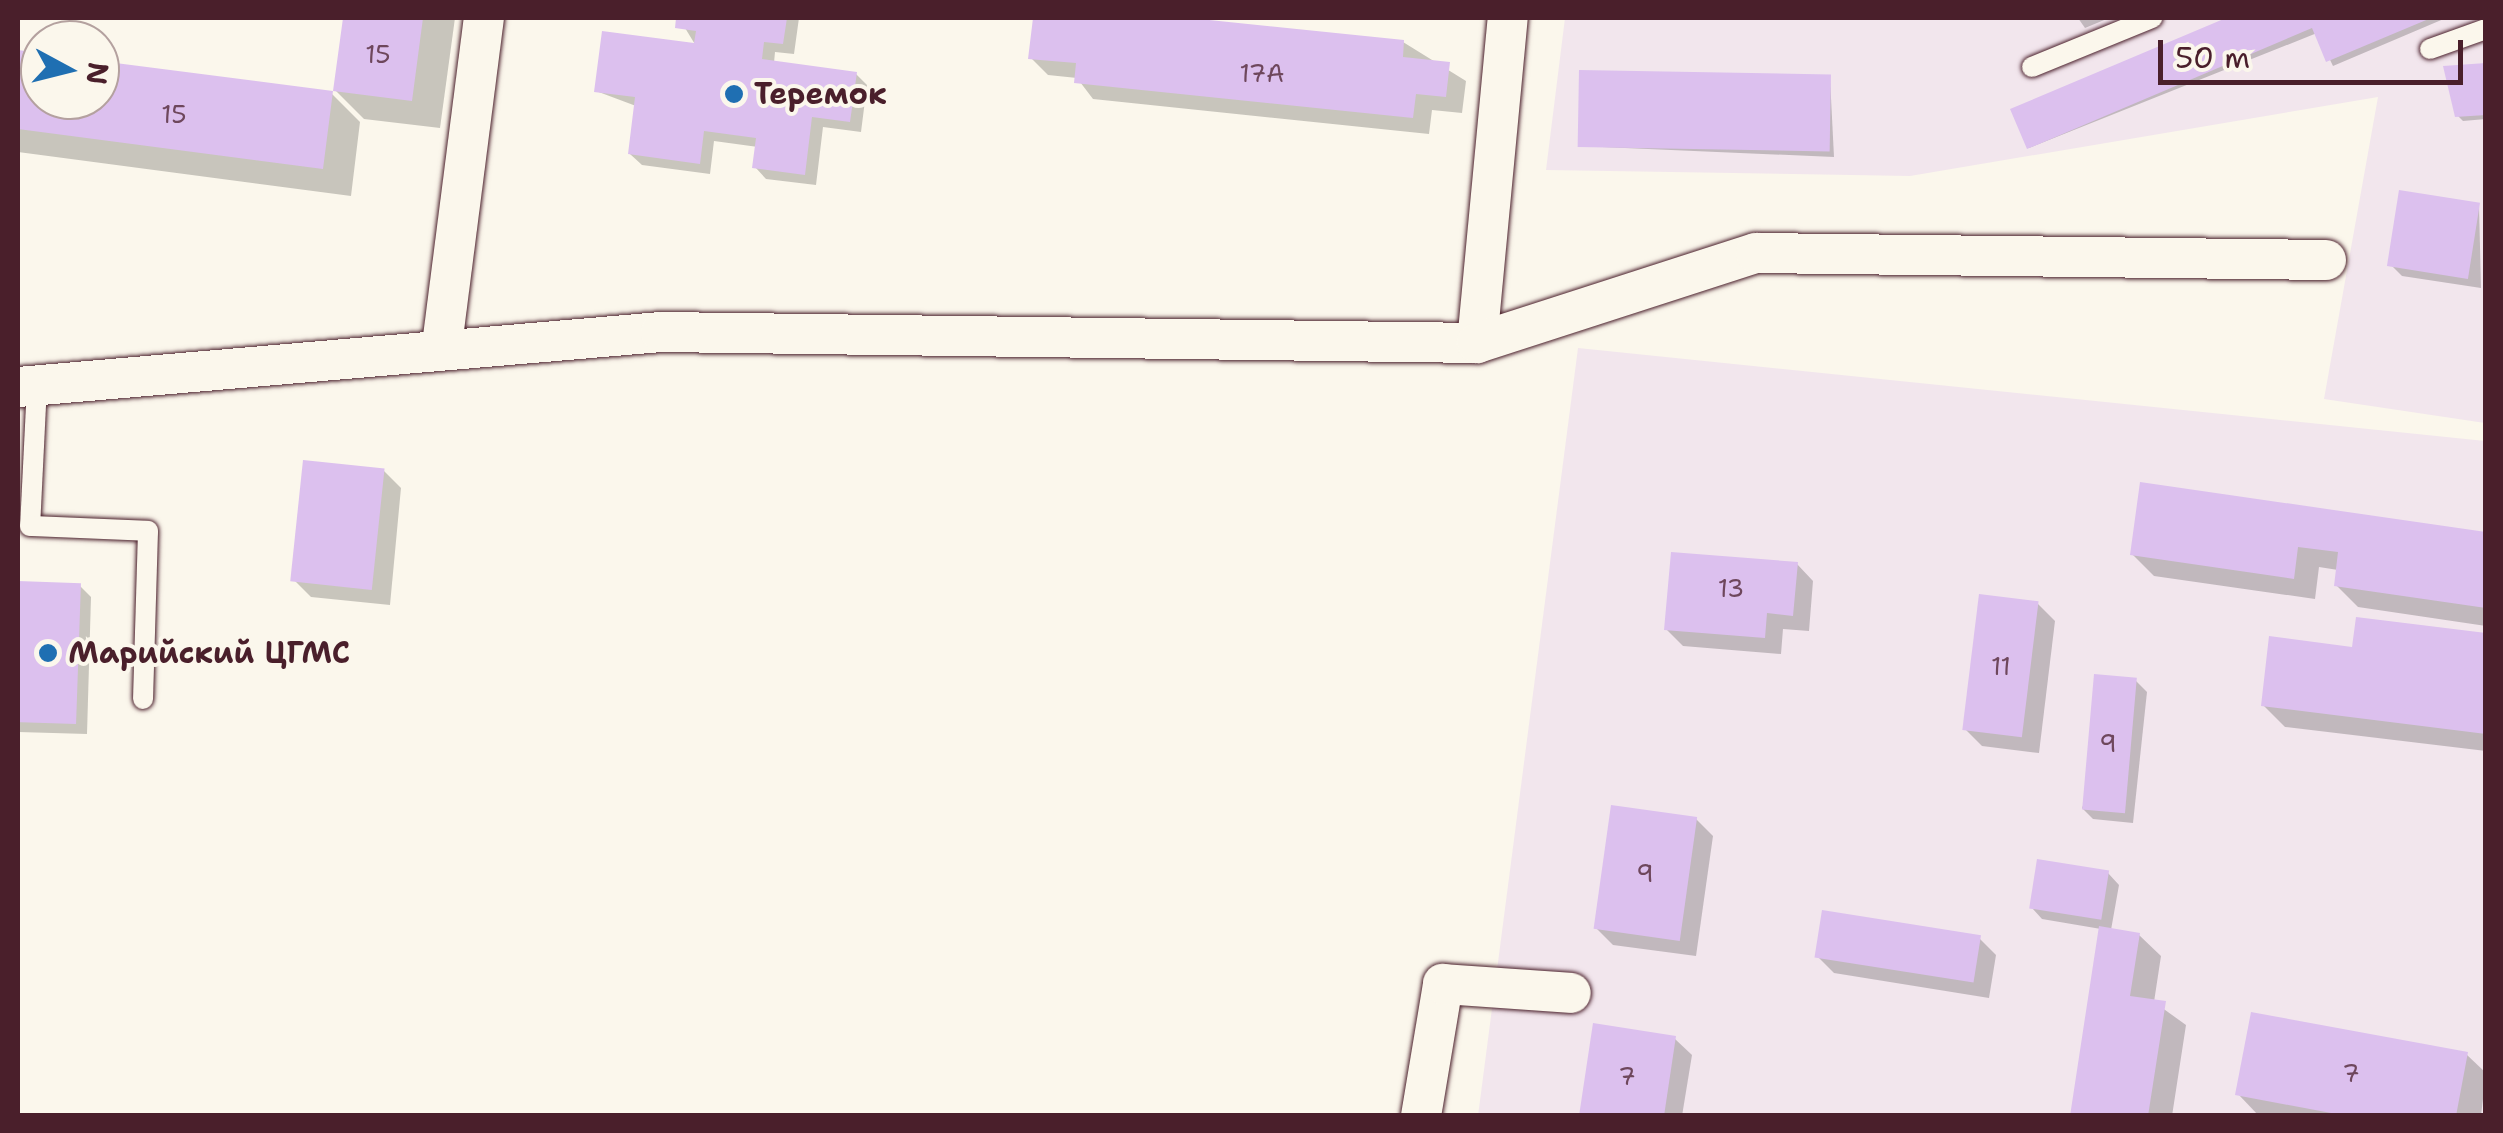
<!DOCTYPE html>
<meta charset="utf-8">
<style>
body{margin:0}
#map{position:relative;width:2503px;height:1133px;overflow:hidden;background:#fbf7ec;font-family:"Shantell Sans",sans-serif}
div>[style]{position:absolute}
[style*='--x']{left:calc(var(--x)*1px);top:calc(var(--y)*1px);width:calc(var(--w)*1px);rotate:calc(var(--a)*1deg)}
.built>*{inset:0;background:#f2e6ed}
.shadow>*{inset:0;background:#0003}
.building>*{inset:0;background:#dcc0ee;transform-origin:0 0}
.roads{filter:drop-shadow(0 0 2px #4a1f2b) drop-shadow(0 0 2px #4a1f2b)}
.service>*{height:20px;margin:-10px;padding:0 10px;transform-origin:10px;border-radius:10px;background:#fbf7ec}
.minor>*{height:40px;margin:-20px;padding:0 20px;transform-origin:20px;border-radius:20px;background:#fbf7ec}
.dots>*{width:28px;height:28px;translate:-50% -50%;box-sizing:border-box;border:5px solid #fbf7ec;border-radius:50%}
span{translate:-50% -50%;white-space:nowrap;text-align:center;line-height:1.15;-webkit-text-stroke:8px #fbf7ec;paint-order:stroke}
.number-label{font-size:25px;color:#6e475c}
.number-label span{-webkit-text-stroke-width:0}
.poi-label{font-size:30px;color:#4a1f2b;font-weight:700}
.left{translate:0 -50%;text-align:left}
.frame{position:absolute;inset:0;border:20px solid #4a1f2b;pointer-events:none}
.north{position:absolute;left:20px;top:20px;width:100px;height:100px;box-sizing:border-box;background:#fbf7ec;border:2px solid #b4a19f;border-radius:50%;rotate:97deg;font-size:28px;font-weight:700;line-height:40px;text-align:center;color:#4a1f2b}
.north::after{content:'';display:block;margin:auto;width:35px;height:45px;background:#1f6fb2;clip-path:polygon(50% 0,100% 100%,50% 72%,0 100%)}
.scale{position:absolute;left:2158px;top:40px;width:305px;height:45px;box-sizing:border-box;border:5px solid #4a1f2b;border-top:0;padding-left:12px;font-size:30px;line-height:35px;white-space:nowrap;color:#4a1f2b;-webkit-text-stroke:8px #fbf7ec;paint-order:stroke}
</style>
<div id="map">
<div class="built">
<div style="clip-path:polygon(1565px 18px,2485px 18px,2485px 423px,2324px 399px,2378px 97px,1910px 176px,1546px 170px)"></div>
<div style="clip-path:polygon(1578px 348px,2485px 441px,2485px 1115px,1478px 1116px)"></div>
</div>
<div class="shadow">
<div style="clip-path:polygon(346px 18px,455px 18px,440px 128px,364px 119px,336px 91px)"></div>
<div style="clip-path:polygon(679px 18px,799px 18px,794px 54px,775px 52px,774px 63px,856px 74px,867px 85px,861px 132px,823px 127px,816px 185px,766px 179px,755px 167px,758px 147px,714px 141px,710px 174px,642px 165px,630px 154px,636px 106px,596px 91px,696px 46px)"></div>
<div style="clip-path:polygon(1035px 18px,1166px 18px,1403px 42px,1466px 81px,1462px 113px,1432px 110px,1429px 134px,1093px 99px,1077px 78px,1048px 75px,1031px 58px)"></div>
<div style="clip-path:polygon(2078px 18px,2109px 18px,2085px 28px)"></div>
<div style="clip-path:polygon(2232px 18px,2446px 18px,2333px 66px,2317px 33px,2029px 148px,2014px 111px)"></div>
<div style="clip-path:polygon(18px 52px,40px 55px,40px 100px,100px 100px,100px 63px,332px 94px,360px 122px,351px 196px,18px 152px)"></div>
<div style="clip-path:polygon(2486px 65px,2486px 119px,2463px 121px,2458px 116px)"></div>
<div style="clip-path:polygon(1830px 78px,1834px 157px,1579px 146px)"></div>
<div style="clip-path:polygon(2479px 205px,2481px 288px,2402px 276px,2391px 265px)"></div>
<div style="clip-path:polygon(384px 471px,401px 488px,390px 605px,311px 597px,294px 580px)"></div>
<div style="clip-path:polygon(2486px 534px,2486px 626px,2358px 607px,2336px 585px,2338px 570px,2319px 567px,2315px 599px,2154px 576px,2132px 554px)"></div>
<div style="clip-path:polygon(1797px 564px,1813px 581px,1809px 631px,1783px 629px,1781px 654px,1683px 646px,1666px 629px)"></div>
<div style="clip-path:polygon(18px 584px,80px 586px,91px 597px,87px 734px,18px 732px)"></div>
<div style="clip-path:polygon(2038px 604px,2055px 621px,2039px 753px,1982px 746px,1965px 729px)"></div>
<div style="clip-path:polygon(2486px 635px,2486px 751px,2285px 727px,2263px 705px,2354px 649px)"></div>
<div style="clip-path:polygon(2135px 680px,2147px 692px,2133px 823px,2093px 819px,2082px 808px)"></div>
<div style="clip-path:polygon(1696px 819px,1713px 836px,1696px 956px,1613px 945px,1596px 928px)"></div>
<div style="clip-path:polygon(2108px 873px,2119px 885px,2111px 930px,2139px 935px,2161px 956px,2154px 1002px,2186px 1025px,2172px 1116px,2072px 1116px,2101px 929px,2042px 919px,2031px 907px)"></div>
<div style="clip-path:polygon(1979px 938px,1996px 955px,1989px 998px,1834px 973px,1817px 956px)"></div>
<div style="clip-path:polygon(1675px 1039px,1692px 1055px,1682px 1116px,1582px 1116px)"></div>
<div style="clip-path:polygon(2466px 1054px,2486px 1073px,2481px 1116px,2259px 1116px,2238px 1094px)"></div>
</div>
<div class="building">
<div style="clip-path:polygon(343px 18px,423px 18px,412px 101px,333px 91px,323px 169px,18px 129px,18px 50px,40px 53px,40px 100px,100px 100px,100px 61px,333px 91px)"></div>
<div style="clip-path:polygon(676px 18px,787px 18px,783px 44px,764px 42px,762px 59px,857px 72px,850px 122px,812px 117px,805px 175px,752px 168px,756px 138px,704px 131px,700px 164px,628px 154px,635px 97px,594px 92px,602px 31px,694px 43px,696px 31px,675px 28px)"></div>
<div style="clip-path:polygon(1033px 18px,1190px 18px,1404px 40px,1403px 57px,1450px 62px,1446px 97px,1416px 94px,1413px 118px,1074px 83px,1076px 63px,1028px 59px)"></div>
<div style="clip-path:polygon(2226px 18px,2431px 18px,2326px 62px,2312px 28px,2027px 149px,2010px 109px)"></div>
<div style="clip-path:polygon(2486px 63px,2486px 115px,2455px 117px,2443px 66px)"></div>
<div style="left:1579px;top:70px;width:252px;height:77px;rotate:1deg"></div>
<div style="left:2399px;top:190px;width:82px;height:77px;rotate:9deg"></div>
<div style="left:303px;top:460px;width:82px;height:122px;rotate:6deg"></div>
<div style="clip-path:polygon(2140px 482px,2486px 532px,2486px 608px,2334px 586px,2338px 552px,2298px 547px,2294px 579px,2130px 555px)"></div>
<div style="clip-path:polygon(1671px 552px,1798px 562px,1793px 616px,1767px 613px,1765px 638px,1664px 630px)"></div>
<div style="left:18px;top:581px;width:63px;height:141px;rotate:2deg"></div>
<div style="left:1979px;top:594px;width:60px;height:137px;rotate:7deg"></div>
<div style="clip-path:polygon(2356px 617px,2486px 633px,2486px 734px,2261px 706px,2269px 636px,2352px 647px)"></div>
<div style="left:2094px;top:674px;width:43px;height:136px;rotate:5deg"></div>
<div style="left:1611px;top:805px;width:87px;height:125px;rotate:8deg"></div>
<div style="left:2037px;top:859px;width:73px;height:50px;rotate:9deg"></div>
<div style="left:1822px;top:910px;width:161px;height:48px;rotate:9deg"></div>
<div style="clip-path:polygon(2099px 926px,2140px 933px,2130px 996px,2166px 1001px,2148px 1116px,2070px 1116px)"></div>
<div style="clip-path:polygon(2251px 1012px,2468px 1052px,2456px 1116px,2347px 1116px,2235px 1095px)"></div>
<div style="clip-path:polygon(1593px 1023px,1676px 1036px,1664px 1116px,1579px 1116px)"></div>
</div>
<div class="roads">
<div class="service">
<div style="--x:2430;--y:49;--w:59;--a:-19.7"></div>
<div style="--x:2032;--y:67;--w:130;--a:-22.2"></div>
<div style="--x:37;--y:385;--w:141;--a:92.8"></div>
<div style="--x:30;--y:526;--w:118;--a:2.4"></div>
<div style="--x:148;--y:531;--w:168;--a:91.7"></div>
</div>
<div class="minor">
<div style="--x:1477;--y:343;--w:326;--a:-84.6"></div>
<div style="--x:442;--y:345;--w:330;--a:-82.7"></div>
<div style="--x:18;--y:387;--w:645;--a:-4.89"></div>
<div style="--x:661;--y:332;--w:816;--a:0.77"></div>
<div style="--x:1477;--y:343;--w:293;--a:-17.9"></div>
<div style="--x:1756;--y:253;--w:570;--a:0.7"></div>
<div style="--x:1421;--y:1116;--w:134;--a:-80.5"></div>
<div style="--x:1443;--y:984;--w:128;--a:4"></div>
</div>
</div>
<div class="dots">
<div style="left:734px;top:94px;background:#1f6fb2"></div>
<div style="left:48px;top:653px;background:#1f6fb2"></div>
</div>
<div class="number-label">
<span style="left:378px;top:54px">15</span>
<span style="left:1262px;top:73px">17А</span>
<span style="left:174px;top:114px">15</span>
<span style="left:1731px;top:588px">13</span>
<span style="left:2001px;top:666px">11</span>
<span style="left:2108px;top:743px">9</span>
<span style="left:1645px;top:873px">9</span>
<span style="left:2351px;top:1073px">7</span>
<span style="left:1627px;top:1076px">7</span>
</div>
<div class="poi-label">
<span class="left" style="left:754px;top:94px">Теремок</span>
<span class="left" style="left:68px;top:653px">Марийский ЦГМС</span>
</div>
<div class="frame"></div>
<div class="north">N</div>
<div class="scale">50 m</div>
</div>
